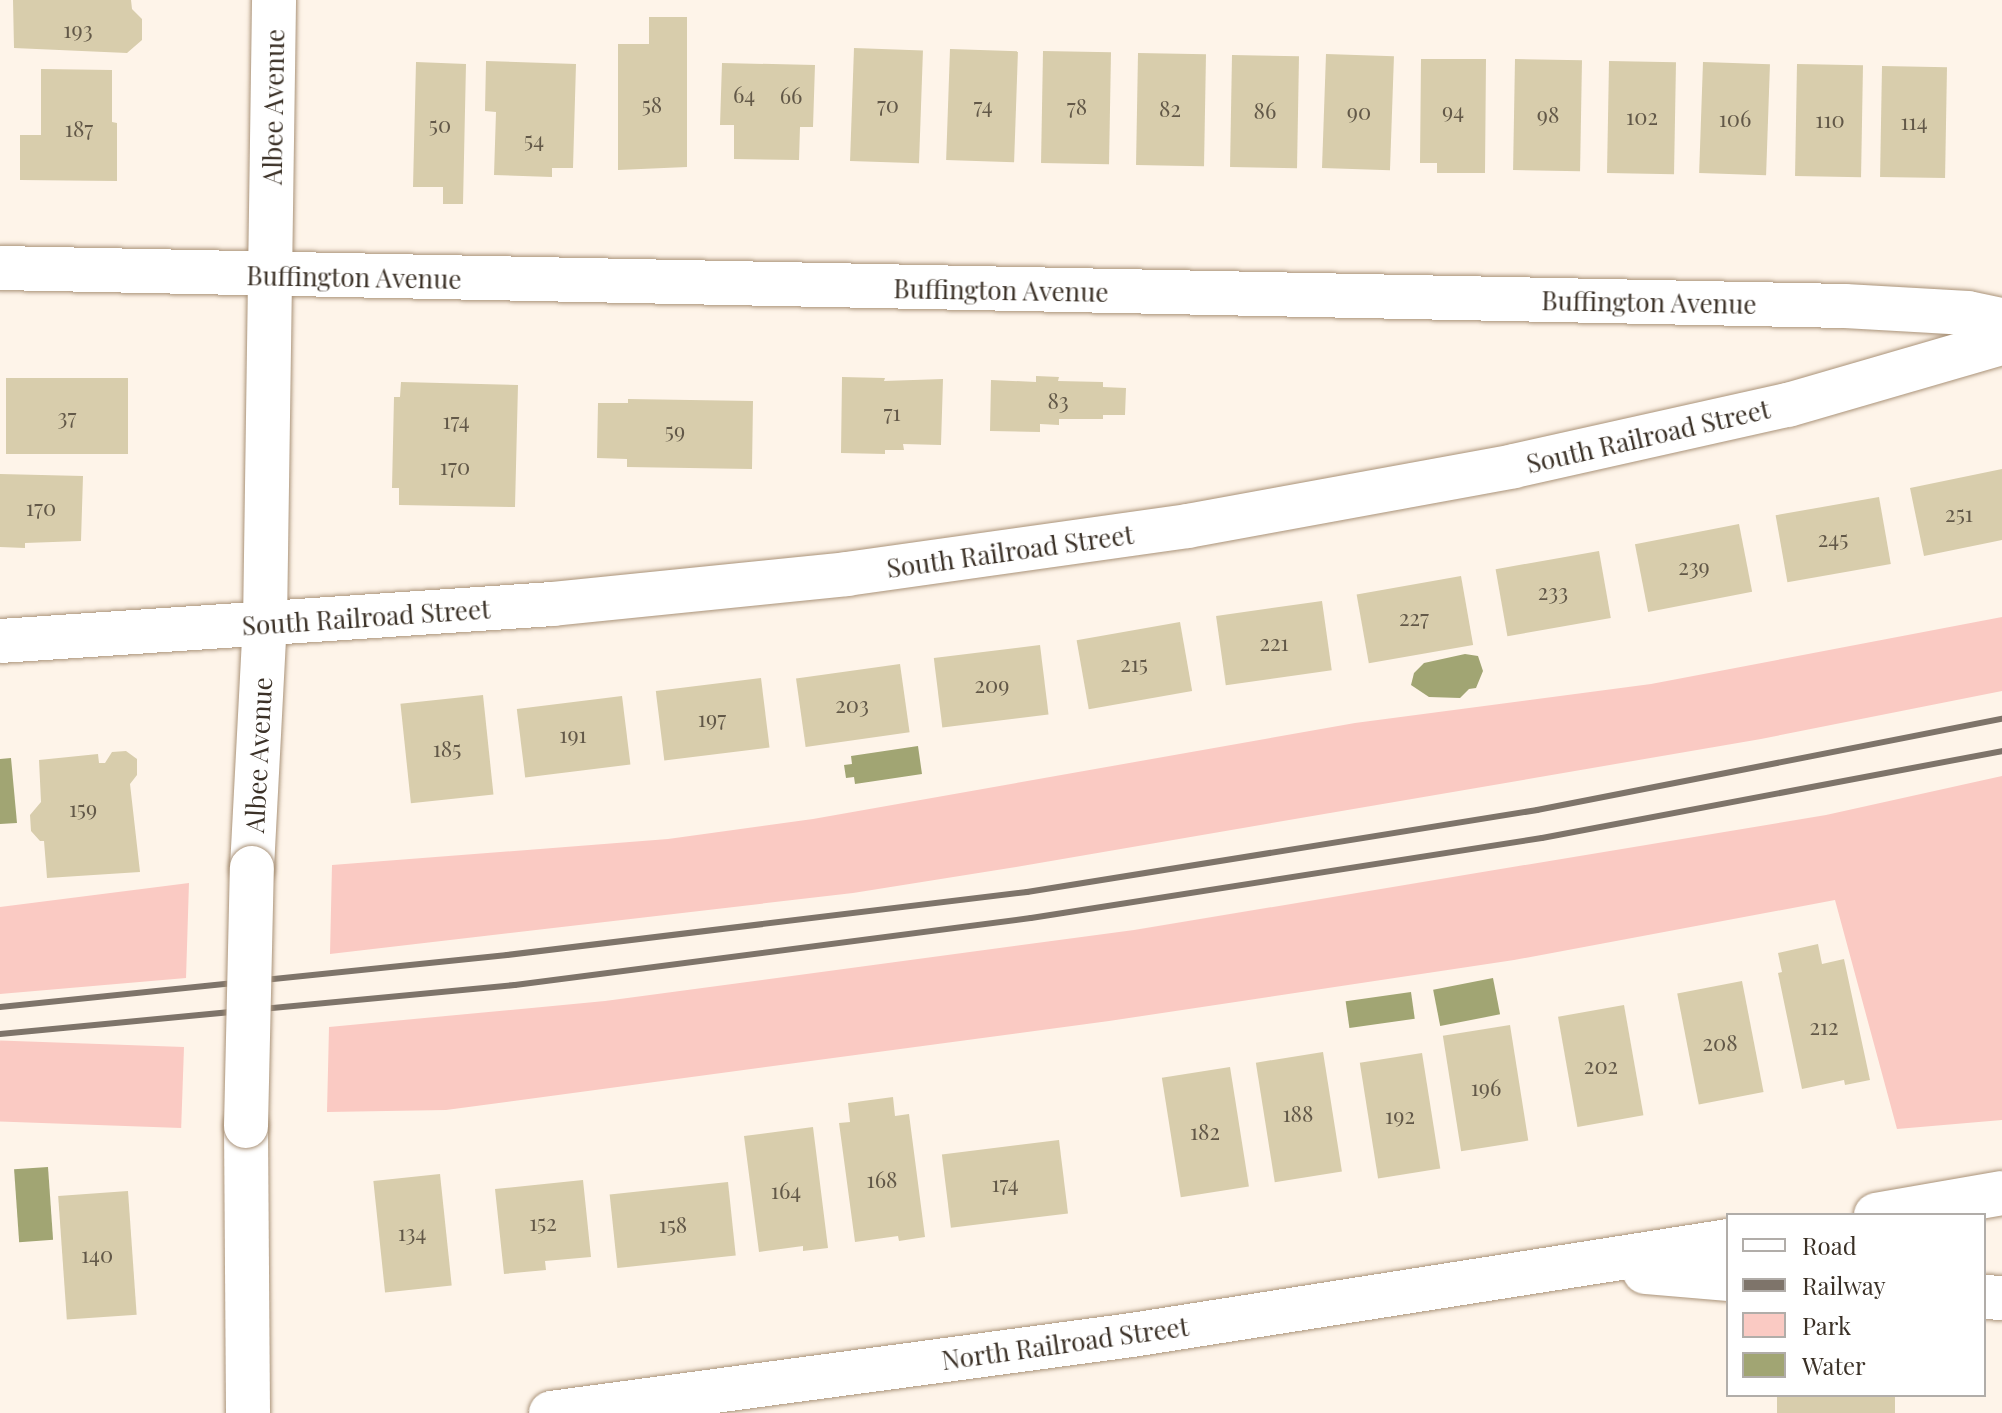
<!DOCTYPE html>
<style>
body{margin:0}
#map{position:relative;width:2002px;height:1413px;overflow:hidden;background:#fef4e9;font-family:"Playfair Display",serif}
div>[style]{position:absolute}
[style*='--x']{left:calc(var(--x)*1px);top:calc(var(--y)*1px);width:calc(var(--w)*1px);rotate:calc(var(--a)*1deg)}
.green>*{inset:0;background:#facac3;transform-origin:0 0}
.water>*{inset:0;background:#a1a573;transform-origin:0 0}
.building>*{inset:0;background:#d8cdac;transform-origin:0 0}
.roads{filter:drop-shadow(0 0 2px #aa9379) drop-shadow(0 0 2px #aa9379)}
.minor>*{height:44px;margin:-22px;padding:0 22px;transform-origin:22px;border-radius:22px;background:#fff}
.rail>*{height:6px;margin:-3px;padding:0 3px;transform-origin:3px;border-radius:3px;background:#7e746a}
.bridges{filter:drop-shadow(0 0 2px #aa9379) drop-shadow(0 0 2px #aa9379)}
.minor-bridge>*{height:44px;margin:-22px;padding:0 22px;transform-origin:22px;border-radius:22px;background:#fff}
span{translate:-50% -50%;white-space:nowrap;text-align:center;line-height:1.15;-webkit-text-stroke:7px #fff;paint-order:stroke}
.number-label{font-size:22px;color:#625848}
.number-label span{-webkit-text-stroke-width:0}
.street-label{font-size:26px;color:#3b3127}
.legend{position:absolute;left:1726px;top:1213px;width:260px;height:184px;box-sizing:border-box;background:#fff;border:2px solid #b1ada9;margin:0;padding:10px 14px;list-style:none;font-size:24px;color:#3b3127}
.legend li{display:flex;align-items:center;gap:16px;height:40px}
.legend b{width:40px;border:2px solid #b1ada9}
</style>
<div id="map">
<div class="green">
<div style="clip-path:polygon(2002px 617px,2002px 691px,1761px 739px,1016px 867px,853px 893px,330px 954px,332px 865px,668px 839px,813px 819px,1355px 723px,1651px 684px)"></div>
<div style="clip-path:polygon(2002px 776px,2002px 1120px,1897px 1129px,1835px 900px,1514px 960px,1109px 1021px,446px 1110px,327px 1112px,329px 1027px,605px 1001px,1134px 930px,1826px 815px)"></div>
<div style="clip-path:polygon(189px 883px,186px 978px,0 994px,0 907px)"></div>
<div style="left:184px;top:1047px;width:81px;height:184px;rotate:92deg"></div>
</div>
<div class="water">
<div style="clip-path:polygon(1465px 654px,1478px 656px,1483px 671px,1476px 688px,1469px 689px,1460px 698px,1429px 697px,1411px 685px,1414px 673px,1424px 663px)"></div>
<div style="clip-path:polygon(918px 746px,922px 774px,855px 784px,854px 777px,846px 778px,844px 765px,852px 764px,851px 756px)"></div>
<div style="clip-path:polygon(11px 758px,17px 823px,0 824px,0 759px)"></div>
<div style="left:1493px;top:978px;width:37px;height:61px;rotate:79deg"></div>
<div style="left:1411px;top:992px;width:27px;height:66px;rotate:82deg"></div>
<div style="left:48px;top:1167px;width:73px;height:34px;rotate:86deg"></div>
</div>
<div class="building">
<div style="clip-path:polygon(13px 0,131px 0,132px 9px,142px 19px,142px 40px,127px 53px,14px 48px)"></div>
<div style="clip-path:polygon(649px 17px,687px 17px,687px 167px,618px 170px,618px 44px,649px 44px)"></div>
<div style="left:854px;top:48px;width:69px;height:113px;rotate:2deg"></div>
<div style="left:950px;top:49px;width:68px;height:111px;rotate:2deg"></div>
<div style="left:1043px;top:51px;width:68px;height:112px;rotate:1deg"></div>
<div style="left:1138px;top:53px;width:68px;height:112px;rotate:1deg"></div>
<div style="left:1326px;top:54px;width:68px;height:114px;rotate:2deg"></div>
<div style="left:1232px;top:55px;width:67px;height:112px;rotate:1deg"></div>
<div style="clip-path:polygon(1421px 59px,1486px 59px,1485px 173px,1437px 173px,1437px 163px,1420px 163px)"></div>
<div style="left:1515px;top:59px;width:67px;height:111px;rotate:1deg"></div>
<div style="clip-path:polygon(486px 61px,576px 64px,573px 168px,552px 168px,552px 177px,494px 175px,496px 112px,485px 111px)"></div>
<div style="left:1609px;top:61px;width:67px;height:112px;rotate:1deg"></div>
<div style="clip-path:polygon(416px 62px,466px 64px,463px 204px,443px 204px,443px 187px,413px 187px)"></div>
<div style="left:1703px;top:62px;width:67px;height:111px;rotate:2deg"></div>
<div style="clip-path:polygon(722px 63px,815px 65px,813px 127px,800px 127px,799px 160px,734px 159px,734px 125px,720px 125px)"></div>
<div style="left:1797px;top:64px;width:66px;height:112px;rotate:1deg"></div>
<div style="left:1882px;top:66px;width:65px;height:111px;rotate:1deg"></div>
<div style="clip-path:polygon(41px 69px,112px 70px,112px 122px,117px 123px,117px 181px,20px 180px,20px 135px,41px 135px)"></div>
<div style="clip-path:polygon(1036px 376px,1059px 377px,1058px 381px,1103px 382px,1103px 387px,1126px 388px,1125px 415px,1103px 415px,1103px 419px,1059px 419px,1059px 425px,1040px 424px,1040px 432px,990px 431px,991px 380px,1036px 382px)"></div>
<div style="clip-path:polygon(842px 377px,885px 378px,884px 381px,943px 379px,941px 445px,903px 444px,904px 450px,885px 450px,885px 454px,841px 453px)"></div>
<div style="left:6px;top:378px;width:122px;height:76px"></div>
<div style="clip-path:polygon(401px 382px,518px 385px,515px 507px,399px 505px,399px 488px,392px 488px,394px 397px,400px 397px)"></div>
<div style="clip-path:polygon(628px 399px,753px 401px,752px 469px,627px 467px,627px 459px,597px 458px,598px 403px,628px 403px)"></div>
<div style="clip-path:polygon(2002px 469px,2002px 540px,1924px 556px,1910px 488px)"></div>
<div style="clip-path:polygon(0 474px,83px 476px,81px 541px,25px 543px,25px 548px,0 547px)"></div>
<div style="left:1879px;top:497px;width:68px;height:105px;rotate:80deg"></div>
<div style="left:1739px;top:524px;width:69px;height:106px;rotate:79deg"></div>
<div style="left:1599px;top:551px;width:68px;height:105px;rotate:80deg"></div>
<div style="left:1461px;top:576px;width:70px;height:106px;rotate:80deg"></div>
<div style="left:1322px;top:601px;width:70px;height:107px;rotate:82deg"></div>
<div style="left:1180px;top:622px;width:70px;height:105px;rotate:80deg"></div>
<div style="left:1040px;top:645px;width:70px;height:107px;rotate:83deg"></div>
<div style="left:900px;top:664px;width:69px;height:105px;rotate:82deg"></div>
<div style="left:761px;top:678px;width:70px;height:106px;rotate:83deg"></div>
<div style="left:483px;top:695px;width:100px;height:83px;rotate:84deg"></div>
<div style="left:622px;top:696px;width:69px;height:106px;rotate:83deg"></div>
<div style="clip-path:polygon(126px 751px,137px 759px,137px 775px,130px 784px,140px 872px,47px 878px,44px 841px,40px 841px,31px 831px,30px 815px,41px 802px,39px 760px,98px 754px,99px 763px,105px 763px,112px 752px)"></div>
<div style="clip-path:polygon(1818px 944px,1822px 964px,1844px 959px,1870px 1080px,1845px 1085px,1844px 1080px,1802px 1089px,1778px 973px,1782px 972px,1778px 953px)"></div>
<div style="left:1742px;top:981px;width:113px;height:66px;rotate:79deg"></div>
<div style="left:1624px;top:1005px;width:112px;height:67px;rotate:80deg"></div>
<div style="left:1510px;top:1025px;width:117px;height:68px;rotate:81deg"></div>
<div style="left:1323px;top:1052px;width:121px;height:68px;rotate:81deg"></div>
<div style="left:1422px;top:1053px;width:117px;height:63px;rotate:81deg"></div>
<div style="left:1230px;top:1067px;width:121px;height:69px;rotate:81deg"></div>
<div style="clip-path:polygon(893px 1097px,895px 1116px,909px 1114px,925px 1237px,899px 1241px,898px 1236px,855px 1242px,839px 1123px,850px 1122px,848px 1103px)"></div>
<div style="clip-path:polygon(813px 1127px,828px 1248px,803px 1251px,803px 1246px,759px 1252px,744px 1136px)"></div>
<div style="left:1059px;top:1140px;width:74px;height:118px;rotate:83deg"></div>
<div style="left:440px;top:1174px;width:112px;height:67px;rotate:84deg"></div>
<div style="clip-path:polygon(583px 1180px,591px 1257px,545px 1261px,546px 1270px,504px 1274px,495px 1189px)"></div>
<div style="left:728px;top:1182px;width:74px;height:119px;rotate:84deg"></div>
<div style="left:128px;top:1191px;width:124px;height:70px;rotate:86deg"></div>
<div style="left:1777px;top:1395px;width:118px;height:18px"></div>
</div>
<div class="roads">
<div class="minor">
<div style="--x:0;--y:268;--w:1845;--a:1.18"></div>
<div style="--x:1845;--y:306;--w:123;--a:3.3"></div>
<div style="--x:1968;--y:313;--w:35;--a:12"></div>
<div style="--x:0;--y:641;--w:554;--a:-3.83"></div>
<div style="--x:553;--y:604;--w:296;--a:-5.8"></div>
<div style="--x:847;--y:574;--w:344;--a:-8"></div>
<div style="--x:1188;--y:526;--w:331;--a:-10.4"></div>
<div style="--x:1514;--y:466;--w:281;--a:-12.6"></div>
<div style="--x:1788;--y:405;--w:223;--a:-16.2"></div>
<div style="--x:252;--y:868;--w:244;--a:-87"></div>
<div style="--x:265;--y:624;--w:624;--a:-89.17"></div>
<div style="--x:246;--y:1126;--w:287;--a:89.6"></div>
<div style="--x:1876;--y:1215;--w:128;--a:-9.9"></div>
<div style="--x:1645;--y:1272;--w:83;--a:4.8"></div>
<div style="--x:1984;--y:1297;--w:18;--a:3"></div>
<div style="--x:551;--y:1413;--w:586;--a:-7.65"></div>
<div style="--x:1132;--y:1335;--w:603;--a:-8.96"></div>
</div>
</div>
<div class="rail">
<div style="--x:0;--y:1007;--w:510;--a:-5.86"></div>
<div style="--x:507;--y:955;--w:524;--a:-6.91"></div>
<div style="--x:1027;--y:892;--w:517;--a:-9.13"></div>
<div style="--x:1537;--y:810;--w:474;--a:-11.1"></div>
<div style="--x:0;--y:1034;--w:517;--a:-5.44"></div>
<div style="--x:515;--y:985;--w:520;--a:-7.4"></div>
<div style="--x:1031;--y:918;--w:517;--a:-8.9"></div>
<div style="--x:1542;--y:838;--w:468;--a:-10.7"></div>
</div>
<div class="bridges">
<div class="minor-bridge">
<div style="--x:246;--y:1126;--w:258;--a:-88.7"></div>
</div>
</div>
<div class="number-label">
<span style="left:78px;top:30px">193</span>
<span style="left:744px;top:95px">64</span>
<span style="left:791px;top:96px">66</span>
<span style="left:652px;top:105px">58</span>
<span style="left:888px;top:105px">70</span>
<span style="left:983px;top:106px">74</span>
<span style="left:1077px;top:107px">78</span>
<span style="left:1170px;top:109px">82</span>
<span style="left:1265px;top:111px">86</span>
<span style="left:1453px;top:111px">94</span>
<span style="left:1359px;top:112px">90</span>
<span style="left:1548px;top:115px">98</span>
<span style="left:1642px;top:117px">102</span>
<span style="left:1735px;top:119px">106</span>
<span style="left:1830px;top:120px">110</span>
<span style="left:1914px;top:122px">114</span>
<span style="left:440px;top:125px">50</span>
<span style="left:79px;top:129px">187</span>
<span style="left:534px;top:140px">54</span>
<span style="left:1058px;top:401px">83</span>
<span style="left:892px;top:413px">71</span>
<span style="left:67px;top:417px">37</span>
<span style="left:456px;top:421px">174</span>
<span style="left:675px;top:431px">59</span>
<span style="left:455px;top:467px">170</span>
<span style="left:41px;top:508px">170</span>
<span style="left:1959px;top:514px">251</span>
<span style="left:1833px;top:539px">245</span>
<span style="left:1694px;top:567px">239</span>
<span style="left:1553px;top:592px">233</span>
<span style="left:1414px;top:618px">227</span>
<span style="left:1274px;top:643px">221</span>
<span style="left:1134px;top:664px">215</span>
<span style="left:992px;top:685px">209</span>
<span style="left:852px;top:705px">203</span>
<span style="left:712px;top:719px">197</span>
<span style="left:573px;top:735px">191</span>
<span style="left:447px;top:749px">185</span>
<span style="left:83px;top:809px">159</span>
<span style="left:1824px;top:1027px">212</span>
<span style="left:1720px;top:1043px">208</span>
<span style="left:1601px;top:1066px">202</span>
<span style="left:1486px;top:1088px">196</span>
<span style="left:1298px;top:1114px">188</span>
<span style="left:1400px;top:1116px">192</span>
<span style="left:1205px;top:1132px">182</span>
<span style="left:882px;top:1180px">168</span>
<span style="left:1005px;top:1184px">174</span>
<span style="left:786px;top:1191px">164</span>
<span style="left:543px;top:1223px">152</span>
<span style="left:673px;top:1225px">158</span>
<span style="left:412px;top:1233px">134</span>
<span style="left:97px;top:1255px">140</span>
</div>
<div class="street-label">
<span style="left:273px;top:107px;rotate:-89deg">Albee Avenue</span>
<span style="left:354px;top:277px;rotate:1deg">Buffington Avenue</span>
<span style="left:1001px;top:290px;rotate:1deg">Buffington Avenue</span>
<span style="left:1649px;top:302px;rotate:1deg">Buffington Avenue</span>
<span style="left:1648px;top:436px;rotate:-13deg">South Railroad Street</span>
<span style="left:1010px;top:551px;rotate:-8deg">South Railroad Street</span>
<span style="left:366px;top:617px;rotate:-4deg">South Railroad Street</span>
<span style="left:258px;top:755px;rotate:-87deg">Albee Avenue</span>
<span style="left:1065px;top:1343px;rotate:-8deg">North Railroad Street</span>
</div>
<ul class="legend">
<li><b style="height:10px;background:#fff"></b>Road</li>
<li><b style="height:10px;background:#7e746a"></b>Railway</li>
<li><b style="height:22px;background:#facac3"></b>Park</li>
<li><b style="height:22px;background:#a1a573"></b>Water</li>
</ul>
</div>
